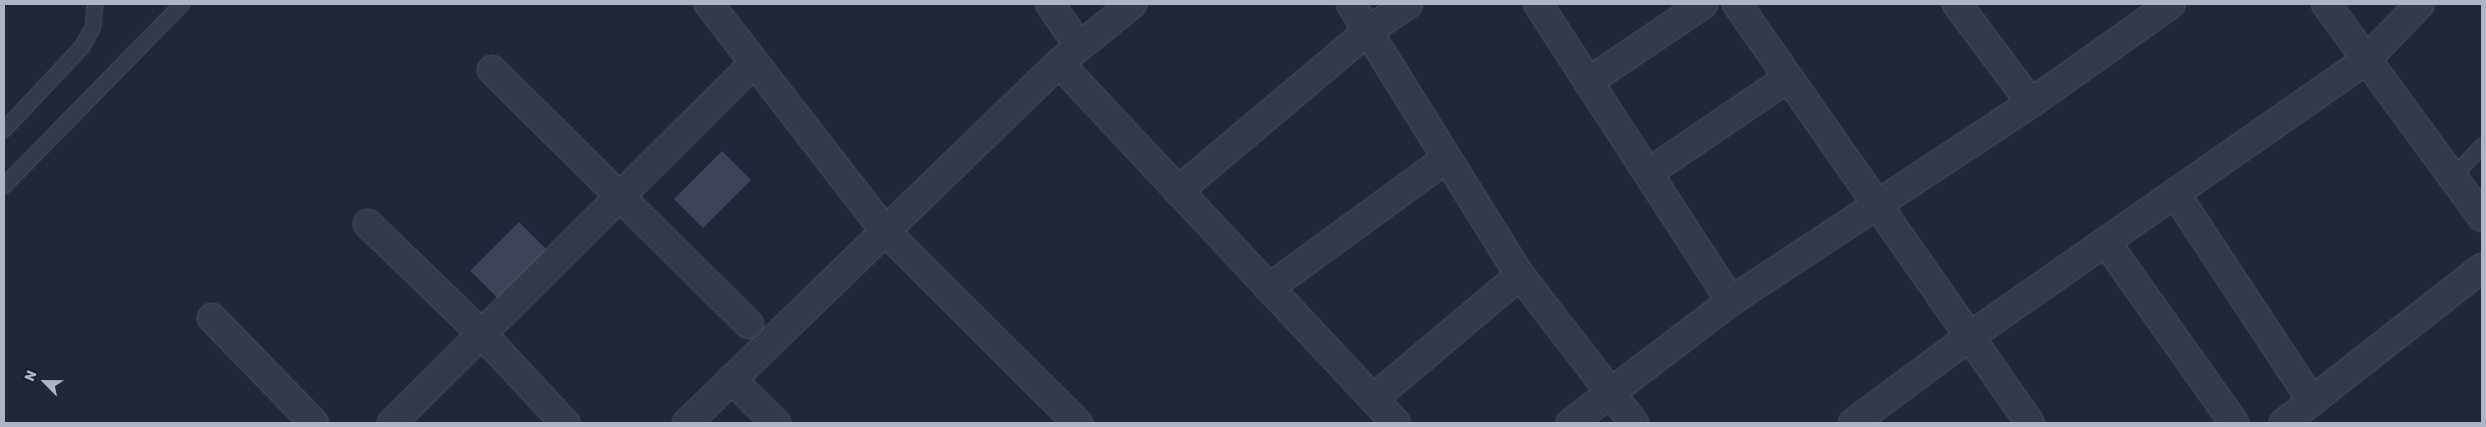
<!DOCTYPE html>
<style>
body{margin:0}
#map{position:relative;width:2486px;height:427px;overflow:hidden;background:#20273a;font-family:Rubik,sans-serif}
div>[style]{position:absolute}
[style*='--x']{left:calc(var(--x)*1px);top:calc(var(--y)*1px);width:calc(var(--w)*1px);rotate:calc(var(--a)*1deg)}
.building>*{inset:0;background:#3c445b;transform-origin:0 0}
.roads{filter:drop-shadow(0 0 1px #4e5465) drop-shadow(0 0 1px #4e5465)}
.lane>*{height:14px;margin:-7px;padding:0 7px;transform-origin:7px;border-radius:7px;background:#34394b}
.street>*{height:28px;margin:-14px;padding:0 14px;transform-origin:14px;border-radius:14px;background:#34394b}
span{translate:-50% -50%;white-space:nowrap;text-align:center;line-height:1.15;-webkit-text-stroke:5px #191e2f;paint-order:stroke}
.frame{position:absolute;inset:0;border:5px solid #aeb4c7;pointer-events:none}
.north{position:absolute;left:20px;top:357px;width:50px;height:50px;-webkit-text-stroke:4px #191e2f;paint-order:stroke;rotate:293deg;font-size:14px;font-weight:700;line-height:20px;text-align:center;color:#aeb4c7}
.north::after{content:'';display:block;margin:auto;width:18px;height:22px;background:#aeb4c7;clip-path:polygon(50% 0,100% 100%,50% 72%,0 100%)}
</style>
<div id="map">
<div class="building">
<div style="left:722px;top:151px;width:41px;height:68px;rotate:45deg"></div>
<div style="left:519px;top:222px;width:41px;height:69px;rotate:45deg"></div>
</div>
<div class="roads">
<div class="lane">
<div style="--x:4;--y:130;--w:114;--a:-46.8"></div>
<div style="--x:82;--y:47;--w:23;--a:-61"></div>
<div style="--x:93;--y:27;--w:23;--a:-85"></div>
<div style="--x:2453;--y:177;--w:42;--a:-46.9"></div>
<div style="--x:4;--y:186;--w:255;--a:-45.6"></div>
</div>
<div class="street">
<div style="--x:709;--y:4;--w:289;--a:52.2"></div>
<div style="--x:886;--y:232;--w:271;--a:44.9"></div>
<div style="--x:1050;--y:4;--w:51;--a:55.4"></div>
<div style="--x:1351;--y:4;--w:319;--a:58.1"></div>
<div style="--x:1520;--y:275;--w:187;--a:52.4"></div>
<div style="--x:1538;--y:4;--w:354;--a:57"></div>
<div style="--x:1737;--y:4;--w:511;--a:55.04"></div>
<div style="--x:1957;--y:4;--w:124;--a:53.2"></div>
<div style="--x:2326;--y:4;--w:264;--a:53.8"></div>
<div style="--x:1059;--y:63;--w:493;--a:46.9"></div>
<div style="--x:492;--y:70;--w:361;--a:44.7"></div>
<div style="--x:1588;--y:82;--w:139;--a:-34.1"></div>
<div style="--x:1648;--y:173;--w:169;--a:-34.2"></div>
<div style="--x:1178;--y:191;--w:248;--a:-40.1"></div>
<div style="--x:1368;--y:31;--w:48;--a:-34"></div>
<div style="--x:2175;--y:193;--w:249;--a:56.6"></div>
<div style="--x:368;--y:224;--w:158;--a:44"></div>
<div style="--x:482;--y:334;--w:122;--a:47"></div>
<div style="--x:2106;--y:242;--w:222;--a:54.7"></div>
<div style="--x:1269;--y:288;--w:220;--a:-36.1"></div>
<div style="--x:212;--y:318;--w:146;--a:45.8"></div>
<div style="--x:731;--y:379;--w:63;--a:44.4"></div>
<div style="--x:1373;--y:399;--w:192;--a:-40.1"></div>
<div style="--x:392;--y:423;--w:509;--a:-44.84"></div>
<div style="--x:687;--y:423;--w:518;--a:-44.06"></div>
<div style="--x:1059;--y:63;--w:94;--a:-38.9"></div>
<div style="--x:1571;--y:423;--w:201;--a:-37.3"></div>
<div style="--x:1731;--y:301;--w:359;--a:-33.4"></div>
<div style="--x:2031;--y:103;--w:171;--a:-35.3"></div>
<div style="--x:1853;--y:423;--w:144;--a:-36.6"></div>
<div style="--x:1969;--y:337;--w:485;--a:-34.9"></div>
<div style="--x:2367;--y:59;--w:76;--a:-46.1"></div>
<div style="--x:2284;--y:423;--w:251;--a:-38.1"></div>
</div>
</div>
<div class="frame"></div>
<div class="north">N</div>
</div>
